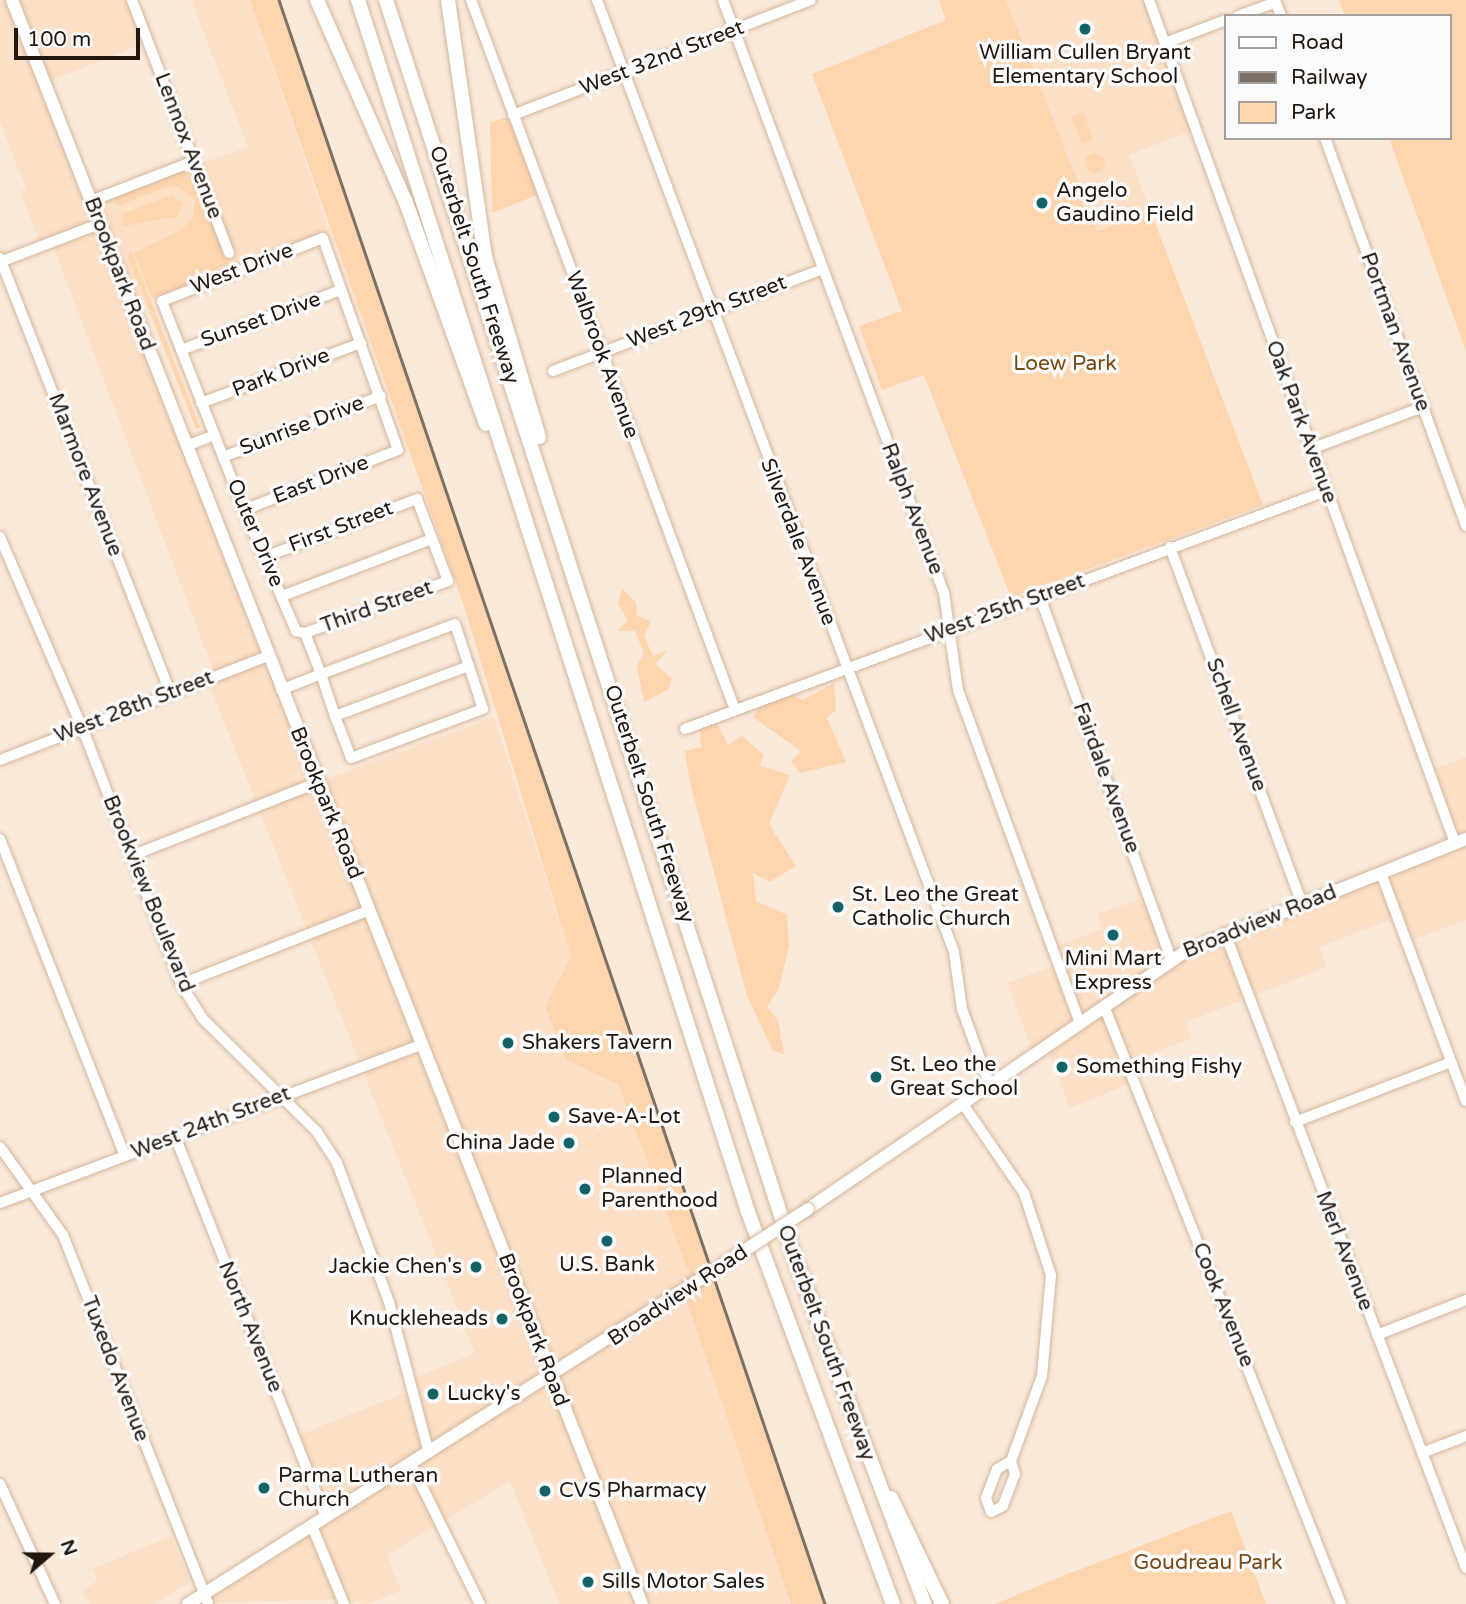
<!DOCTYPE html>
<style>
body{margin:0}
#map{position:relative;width:1466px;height:1604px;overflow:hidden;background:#fbeada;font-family:"Varela Round",sans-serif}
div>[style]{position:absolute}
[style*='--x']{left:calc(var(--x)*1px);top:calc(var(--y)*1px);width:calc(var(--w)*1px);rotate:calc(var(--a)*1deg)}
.built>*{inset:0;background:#fce0c7}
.green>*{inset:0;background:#fdd5ae}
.round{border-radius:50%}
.roads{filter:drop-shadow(0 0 2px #d2b79d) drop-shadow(0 0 2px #d2b79d)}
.minor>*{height:10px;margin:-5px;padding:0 5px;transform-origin:5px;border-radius:5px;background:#fff}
.major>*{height:12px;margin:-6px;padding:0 6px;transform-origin:6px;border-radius:6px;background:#fff}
.highway>*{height:14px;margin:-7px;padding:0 7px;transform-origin:7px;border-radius:7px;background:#fff}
.rail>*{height:2.5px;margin:-1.25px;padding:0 1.25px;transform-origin:1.25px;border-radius:1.25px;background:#7d7064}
.bridges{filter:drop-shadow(0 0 2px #d2b79d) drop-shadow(0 0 2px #d2b79d)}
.major-bridge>*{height:12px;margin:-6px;padding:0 6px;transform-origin:6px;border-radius:6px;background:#fff}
.dots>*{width:19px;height:19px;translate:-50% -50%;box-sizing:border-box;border:4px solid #fbfbfb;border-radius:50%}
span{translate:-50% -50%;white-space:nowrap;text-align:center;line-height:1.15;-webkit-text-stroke:7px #fbfbfb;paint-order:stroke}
.poi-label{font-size:21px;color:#21170e}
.left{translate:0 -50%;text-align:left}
.right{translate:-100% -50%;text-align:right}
.street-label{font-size:21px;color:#21170e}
.park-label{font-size:21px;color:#764a15}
.legend{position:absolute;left:1224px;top:14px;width:228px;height:126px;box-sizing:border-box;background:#fbfbfb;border:2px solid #a4a09c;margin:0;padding:9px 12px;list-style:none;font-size:21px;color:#21170e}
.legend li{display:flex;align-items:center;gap:14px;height:35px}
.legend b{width:35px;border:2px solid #a4a09c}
.north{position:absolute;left:14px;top:1520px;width:70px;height:70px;-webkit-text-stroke:5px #fbfbfb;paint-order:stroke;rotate:70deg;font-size:19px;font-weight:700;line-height:28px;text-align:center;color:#21170e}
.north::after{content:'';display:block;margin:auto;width:24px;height:32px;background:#21170e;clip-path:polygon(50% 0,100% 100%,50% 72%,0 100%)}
.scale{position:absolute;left:14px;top:28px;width:126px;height:32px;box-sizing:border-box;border:4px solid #21170e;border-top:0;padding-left:9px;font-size:21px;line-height:24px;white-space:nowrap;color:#21170e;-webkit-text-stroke:5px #fbfbfb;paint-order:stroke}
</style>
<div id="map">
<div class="built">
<div style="clip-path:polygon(0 0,132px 0,148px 42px,45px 83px,91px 201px,248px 147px,191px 0,250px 0,330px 233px,133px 308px,316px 783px,494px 717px,571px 957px,545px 1006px,618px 1084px,693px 1284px,683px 1292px,791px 1604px,559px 1604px,510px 1481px,387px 1555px,401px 1591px,367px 1604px,342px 1599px,188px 1604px,326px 1518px,294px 1437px,412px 1390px,410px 1380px,475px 1353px,207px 679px,215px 675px,52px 243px,41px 246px,20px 191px,26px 189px,0 122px)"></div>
<div style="clip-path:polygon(1006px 0,1149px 0,1196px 129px,1129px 155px,1151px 212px,1097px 231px)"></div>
<div style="clip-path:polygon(1466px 757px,1466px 920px,1407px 942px,1397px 917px,1319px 947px,1327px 967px,1186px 1022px,1192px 1038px,1127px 1063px,1134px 1082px,1070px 1108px,1046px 1047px,1033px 1055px,1008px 983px,1058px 964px,1052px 948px,1102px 929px,1098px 914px,1148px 896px,1171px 959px,1454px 844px,1429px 771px)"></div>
<div style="clip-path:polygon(171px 1536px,190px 1582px,155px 1604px,90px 1604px,82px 1591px,98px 1580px,92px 1569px)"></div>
</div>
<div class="green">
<div style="clip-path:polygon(250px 0,279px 0,825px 1604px,791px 1604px,683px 1291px,693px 1284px,618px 1084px,566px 1060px,545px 1006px,571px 957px,463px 603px)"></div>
<div style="clip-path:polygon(939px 0,1006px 0,1097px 231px,1151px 212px,1263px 505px,1011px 597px,924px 375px,882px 390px,859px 326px,902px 311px,812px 74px,946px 20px)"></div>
<div style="clip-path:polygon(1339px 0,1466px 0,1466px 351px,1389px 138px,1450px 138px,1450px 16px,1345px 16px)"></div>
<div style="clip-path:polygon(1083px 111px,1093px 139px,1082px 144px,1071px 117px)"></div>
<div style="clip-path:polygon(513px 115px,542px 193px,492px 213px,490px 123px)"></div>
<div class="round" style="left:1085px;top:153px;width:20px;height:20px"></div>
<div style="clip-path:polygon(190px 163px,230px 265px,152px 298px,134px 253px,181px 230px,193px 218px,195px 199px,174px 185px,117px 206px,111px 194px)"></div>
<div style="clip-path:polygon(172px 195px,183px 203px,177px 217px,123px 226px,122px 214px)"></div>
<div style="clip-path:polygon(131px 250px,200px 427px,196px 429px,128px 258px)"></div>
<div style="clip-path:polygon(622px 588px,636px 603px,637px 616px,651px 621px,644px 636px,653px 656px,668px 650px,655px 664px,672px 679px,669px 689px,644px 702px,637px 666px,644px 653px,635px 631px,618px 631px,628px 620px,618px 604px)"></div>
<div style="clip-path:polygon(834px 683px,836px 710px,827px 718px,846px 762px,800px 773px,791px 761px,801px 751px,753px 717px,761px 706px,792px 695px,803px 700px)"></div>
<div style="clip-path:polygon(717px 723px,728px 745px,742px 736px,764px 755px,760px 766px,790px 775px,769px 824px,796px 866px,769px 882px,753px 873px,756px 901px,787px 915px,789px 946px,779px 988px,767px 1007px,778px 1020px,784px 1054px,773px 1051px,747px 996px,690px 782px,685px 751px,701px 747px,700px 729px)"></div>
<div style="clip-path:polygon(1231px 1511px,1266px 1604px,995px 1604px,1063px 1576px)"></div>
</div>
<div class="roads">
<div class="minor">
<div style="--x:132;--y:0;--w:271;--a:69"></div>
<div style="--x:471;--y:0;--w:757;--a:69.6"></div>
<div style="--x:597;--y:0;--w:1017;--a:69.44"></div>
<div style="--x:954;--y:952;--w:58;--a:82"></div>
<div style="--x:962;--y:1009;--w:82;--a:70"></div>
<div style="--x:723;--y:0;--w:633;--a:69.56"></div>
<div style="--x:944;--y:593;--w:98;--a:81.8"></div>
<div style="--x:958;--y:690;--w:355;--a:69.9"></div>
<div style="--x:1149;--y:0;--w:897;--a:70.05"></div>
<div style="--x:1275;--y:0;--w:17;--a:69"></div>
<div style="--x:1238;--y:16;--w:40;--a:-20.2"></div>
<div style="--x:1165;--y:43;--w:65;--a:-20.7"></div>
<div style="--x:513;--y:115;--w:319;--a:-21.1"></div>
<div style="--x:1325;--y:138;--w:413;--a:70"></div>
<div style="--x:91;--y:201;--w:110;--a:-21.2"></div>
<div style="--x:0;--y:258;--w:466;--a:68.6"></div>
<div style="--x:0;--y:262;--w:106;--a:-21"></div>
<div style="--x:181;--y:350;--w:171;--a:-20.6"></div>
<div style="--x:553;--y:371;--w:289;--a:-20.7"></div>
<div style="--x:201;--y:403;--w:171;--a:-20.6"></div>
<div style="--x:186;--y:446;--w:31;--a:-21"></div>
<div style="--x:1311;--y:449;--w:120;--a:-20.6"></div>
<div style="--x:223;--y:457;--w:169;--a:-21.1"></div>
<div style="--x:244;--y:510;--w:165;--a:-21.3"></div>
<div style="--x:398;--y:450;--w:225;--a:-109.5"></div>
<div style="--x:323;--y:238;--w:173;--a:158.6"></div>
<div style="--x:162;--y:301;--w:225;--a:68.6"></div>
<div style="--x:244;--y:510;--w:132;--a:66.7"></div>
<div style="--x:296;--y:631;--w:9;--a:13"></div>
<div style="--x:305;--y:633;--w:44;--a:68.7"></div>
<div style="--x:321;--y:674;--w:44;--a:71.6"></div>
<div style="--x:335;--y:716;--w:45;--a:69.1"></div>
<div style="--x:351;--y:758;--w:141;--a:-20.4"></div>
<div style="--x:483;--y:709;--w:89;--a:-108.2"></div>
<div style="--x:455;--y:624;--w:143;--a:159.5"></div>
<div style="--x:321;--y:674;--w:43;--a:158.2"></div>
<div style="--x:0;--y:537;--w:207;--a:66.7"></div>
<div style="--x:82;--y:727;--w:275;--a:68.9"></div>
<div style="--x:181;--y:984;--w:40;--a:58"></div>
<div style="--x:202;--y:1018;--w:162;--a:44.7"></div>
<div style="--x:317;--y:1132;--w:37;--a:57"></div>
<div style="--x:337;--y:1163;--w:148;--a:69.5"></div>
<div style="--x:389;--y:1302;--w:156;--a:75.2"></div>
<div style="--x:1170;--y:547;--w:381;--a:69.7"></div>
<div style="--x:265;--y:557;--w:163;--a:-20.9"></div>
<div style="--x:417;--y:499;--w:88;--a:69.3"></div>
<div style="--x:448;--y:581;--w:152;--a:160"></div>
<div style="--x:282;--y:596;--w:160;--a:-20.8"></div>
<div style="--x:1040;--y:597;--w:385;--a:70.1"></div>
<div style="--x:335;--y:716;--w:143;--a:-20.5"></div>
<div style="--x:685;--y:729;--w:684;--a:-20.37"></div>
<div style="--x:0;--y:760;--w:287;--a:-21.2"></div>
<div style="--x:0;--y:839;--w:341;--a:68.5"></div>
<div style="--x:131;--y:856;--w:199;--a:-21.5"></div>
<div style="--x:1381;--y:873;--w:243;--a:69.6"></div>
<div style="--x:1225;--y:933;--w:679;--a:69.22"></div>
<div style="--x:181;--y:984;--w:203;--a:-21.4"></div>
<div style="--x:1104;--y:1006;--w:643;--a:68.38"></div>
<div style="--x:963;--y:1104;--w:108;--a:55.6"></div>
<div style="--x:1024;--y:1193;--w:86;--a:71.8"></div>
<div style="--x:1051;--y:1275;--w:101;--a:95.1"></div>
<div style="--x:1042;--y:1376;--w:90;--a:110"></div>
<div style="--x:1295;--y:1122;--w:167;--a:-21"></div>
<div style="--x:175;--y:1136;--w:410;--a:68.4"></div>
<div style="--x:0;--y:1147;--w:108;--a:54.4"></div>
<div style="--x:63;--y:1235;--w:396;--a:68.5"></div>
<div style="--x:0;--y:1203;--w:452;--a:-20.6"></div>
<div style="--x:1377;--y:1335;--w:96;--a:-21.5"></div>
<div style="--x:1422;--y:1453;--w:47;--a:-21.1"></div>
<div style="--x:1011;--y:1461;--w:14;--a:73"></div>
<div style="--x:1015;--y:1474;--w:34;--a:111"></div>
<div style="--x:1003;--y:1506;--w:13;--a:153"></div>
<div style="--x:991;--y:1512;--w:15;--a:-110"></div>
<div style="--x:986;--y:1498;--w:31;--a:-69"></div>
<div style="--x:997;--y:1469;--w:16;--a:-30"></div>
<div style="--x:411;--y:1464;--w:156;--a:63.8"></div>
<div style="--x:0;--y:1484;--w:132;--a:65.4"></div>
<div style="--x:312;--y:1526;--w:84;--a:67.7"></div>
</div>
<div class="major">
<div style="--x:12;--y:0;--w:1723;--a:68.56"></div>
<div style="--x:808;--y:1209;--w:458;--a:-34.3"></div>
<div style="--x:1186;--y:951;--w:302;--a:-21.8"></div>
<div style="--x:188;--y:1604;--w:598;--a:-32.36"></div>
</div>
<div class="highway">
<div style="--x:317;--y:0;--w:219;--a:66.3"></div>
<div style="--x:405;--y:200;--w:238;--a:70.1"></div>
<div style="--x:358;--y:0;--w:1273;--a:72.16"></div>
<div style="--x:748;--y:1212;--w:418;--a:69.7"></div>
<div style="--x:386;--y:0;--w:1324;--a:72"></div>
<div style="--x:795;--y:1259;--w:369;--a:69.4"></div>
<div style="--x:448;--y:0;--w:260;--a:81.8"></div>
<div style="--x:485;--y:257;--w:188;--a:73.3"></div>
<div style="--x:891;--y:1498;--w:118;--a:64.3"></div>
</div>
</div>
<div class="rail">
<div style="--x:279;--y:0;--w:1694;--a:71.2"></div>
</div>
<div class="bridges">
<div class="major-bridge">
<div style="--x:693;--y:1284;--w:137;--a:-33.1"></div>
</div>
</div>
<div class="dots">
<div style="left:1085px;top:29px;background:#136366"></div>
<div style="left:1042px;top:203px;background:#136366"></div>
<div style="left:838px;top:907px;background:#136366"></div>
<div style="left:1113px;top:935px;background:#136366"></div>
<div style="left:508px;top:1043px;background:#136366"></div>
<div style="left:1062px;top:1067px;background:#136366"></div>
<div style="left:876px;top:1077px;background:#136366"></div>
<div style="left:554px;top:1117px;background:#136366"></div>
<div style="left:569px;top:1143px;background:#136366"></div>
<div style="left:585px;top:1189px;background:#136366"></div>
<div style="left:607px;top:1241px;background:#136366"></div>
<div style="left:476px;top:1267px;background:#136366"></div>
<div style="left:502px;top:1319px;background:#136366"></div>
<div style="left:433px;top:1394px;background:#136366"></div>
<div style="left:264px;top:1488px;background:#136366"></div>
<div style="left:545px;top:1491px;background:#136366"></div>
<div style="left:588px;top:1582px;background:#136366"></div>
</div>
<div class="poi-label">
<span style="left:1085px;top:65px">William Cullen Bryant<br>Elementary School</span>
<span class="left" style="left:1056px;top:203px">Angelo<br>Gaudino Field</span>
<span class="left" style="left:852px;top:907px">St. Leo the Great<br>Catholic Church</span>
<span style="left:1113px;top:971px">Mini Mart<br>Express</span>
<span class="left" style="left:522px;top:1043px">Shakers Tavern</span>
<span class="left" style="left:890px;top:1077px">St. Leo the<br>Great School</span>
<span class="left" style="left:1076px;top:1067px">Something Fishy</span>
<span class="left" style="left:568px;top:1117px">Save-A-Lot</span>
<span class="right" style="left:555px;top:1143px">China Jade</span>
<span class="left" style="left:601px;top:1189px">Planned<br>Parenthood</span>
<span style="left:607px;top:1265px">U.S. Bank</span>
<span class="right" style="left:462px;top:1267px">Jackie Chen's</span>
<span class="right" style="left:488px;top:1319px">Knuckleheads</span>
<span class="left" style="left:447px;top:1394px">Lucky's</span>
<span class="left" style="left:278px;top:1488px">Parma Lutheran<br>Church</span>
<span class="left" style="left:559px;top:1491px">CVS Pharmacy</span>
<span class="left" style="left:602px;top:1582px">Sills Motor Sales</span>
</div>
<div class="street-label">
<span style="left:662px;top:58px;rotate:-21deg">West 32nd Street</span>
<span style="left:188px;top:146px;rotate:69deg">Lennox Avenue</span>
<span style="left:474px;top:265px;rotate:72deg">Outerbelt South Freeway</span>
<span style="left:242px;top:269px;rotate:-21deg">West Drive</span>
<span style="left:119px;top:274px;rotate:69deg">Brookpark Road</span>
<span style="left:707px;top:312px;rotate:-21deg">West 29th Street</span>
<span style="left:261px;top:320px;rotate:-20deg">Sunset Drive</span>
<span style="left:1395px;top:332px;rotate:70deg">Portman Avenue</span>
<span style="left:602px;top:355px;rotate:70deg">Walbrook Avenue</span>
<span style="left:281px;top:373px;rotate:-21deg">Park Drive</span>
<span style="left:1301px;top:422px;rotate:70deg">Oak Park Avenue</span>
<span style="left:302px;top:426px;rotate:-21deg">Sunrise Drive</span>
<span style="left:85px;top:475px;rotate:69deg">Marmore Avenue</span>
<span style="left:321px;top:480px;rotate:-21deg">East Drive</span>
<span style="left:912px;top:509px;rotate:69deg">Ralph Avenue</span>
<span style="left:341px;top:527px;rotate:-21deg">First Street</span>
<span style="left:255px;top:533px;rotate:67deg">Outer Drive</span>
<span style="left:798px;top:542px;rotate:69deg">Silverdale Avenue</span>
<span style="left:377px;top:607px;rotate:-20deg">Third Street</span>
<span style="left:1005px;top:609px;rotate:-20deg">West 25th Street</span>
<span style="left:134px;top:707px;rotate:-21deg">West 28th Street</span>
<span style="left:1236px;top:725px;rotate:70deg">Schell Avenue</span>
<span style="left:1106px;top:778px;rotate:70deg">Fairdale Avenue</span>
<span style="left:326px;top:803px;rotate:68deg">Brookpark Road</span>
<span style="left:649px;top:804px;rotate:72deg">Outerbelt South Freeway</span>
<span style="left:148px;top:894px;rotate:68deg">Brookview Boulevard</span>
<span style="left:1260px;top:922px;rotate:-22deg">Broadview Road</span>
<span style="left:211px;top:1123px;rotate:-21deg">West 24th Street</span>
<span style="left:1344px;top:1251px;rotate:69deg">Merl Avenue</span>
<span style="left:678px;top:1296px;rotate:-34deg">Broadview Road</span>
<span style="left:1223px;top:1305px;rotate:68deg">Cook Avenue</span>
<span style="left:250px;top:1327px;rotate:68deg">North Avenue</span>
<span style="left:533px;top:1330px;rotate:69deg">Brookpark Road</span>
<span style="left:826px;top:1343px;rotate:70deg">Outerbelt South Freeway</span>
<span style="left:115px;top:1369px;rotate:69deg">Tuxedo Avenue</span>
</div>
<div class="park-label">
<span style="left:1065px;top:364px">Loew Park</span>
<span style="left:1208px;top:1563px">Goudreau Park</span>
</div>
<ul class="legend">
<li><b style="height:9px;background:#fff"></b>Road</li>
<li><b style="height:9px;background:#7d7064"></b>Railway</li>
<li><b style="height:19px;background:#fdd5ae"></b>Park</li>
</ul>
<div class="north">N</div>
<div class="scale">100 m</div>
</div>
